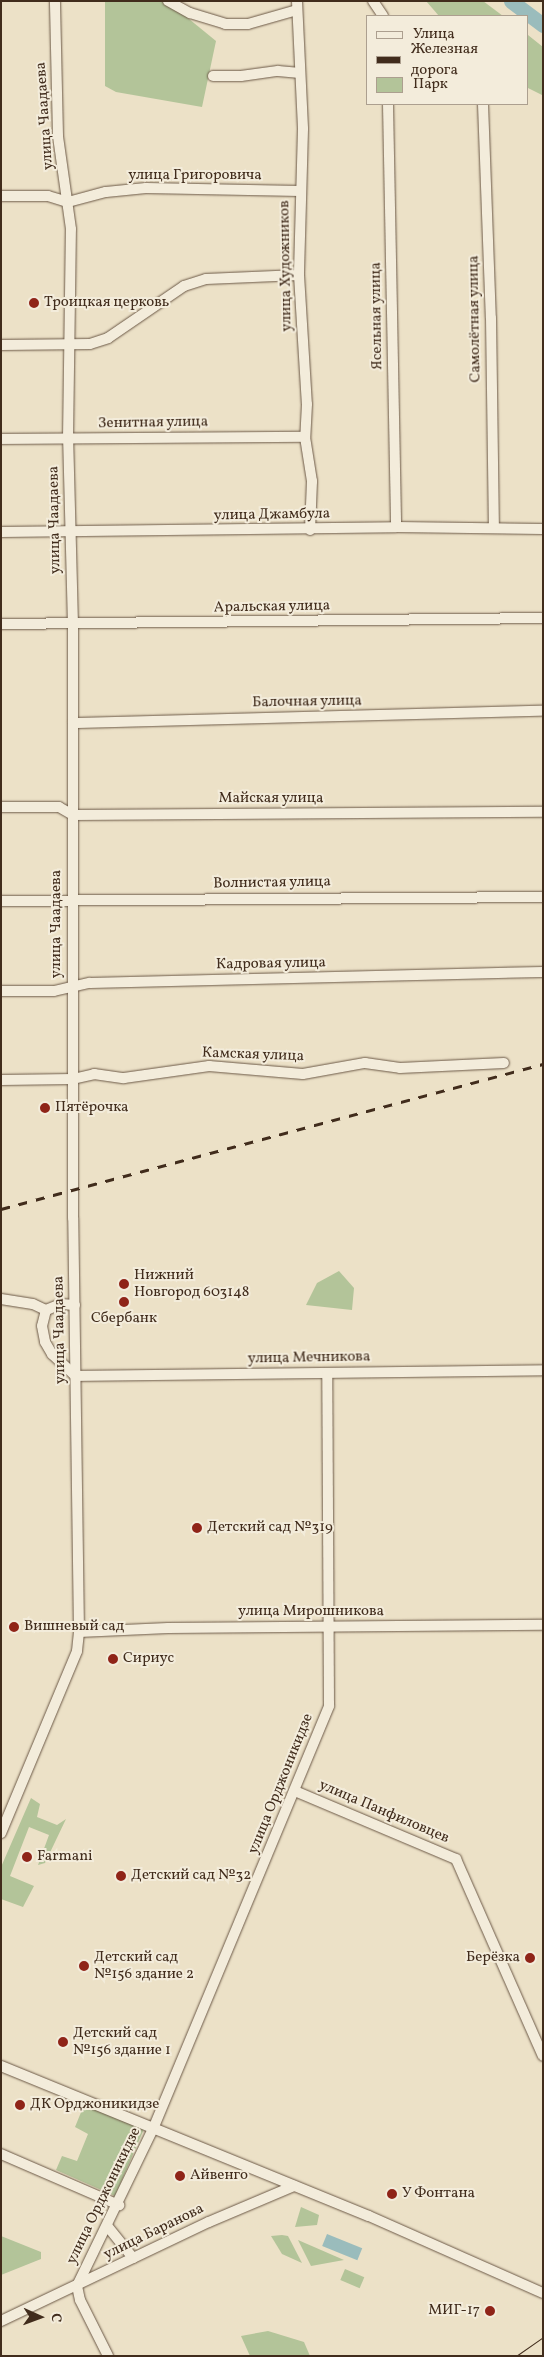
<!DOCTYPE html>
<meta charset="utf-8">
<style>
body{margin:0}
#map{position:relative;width:544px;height:2357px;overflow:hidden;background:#ece1c7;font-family:Vollkorn,serif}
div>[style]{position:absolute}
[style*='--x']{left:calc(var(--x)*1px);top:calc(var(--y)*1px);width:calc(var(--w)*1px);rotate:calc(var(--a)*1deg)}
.green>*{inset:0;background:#b3c499;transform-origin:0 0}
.water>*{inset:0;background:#9abcbc;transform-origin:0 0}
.river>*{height:15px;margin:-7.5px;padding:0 7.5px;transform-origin:7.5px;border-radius:7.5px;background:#9abcbc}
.roads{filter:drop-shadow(0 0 1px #6c5947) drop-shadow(0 0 1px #6c5947)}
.minor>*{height:10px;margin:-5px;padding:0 5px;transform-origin:5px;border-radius:5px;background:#f3ecdb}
.tram>*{height:1px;margin:-0.5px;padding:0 0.5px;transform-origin:0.5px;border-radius:0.5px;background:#412c1c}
.rail>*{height:2.5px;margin-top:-1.25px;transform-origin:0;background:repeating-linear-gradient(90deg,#412c1c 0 9px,transparent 0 18px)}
.dots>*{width:14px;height:14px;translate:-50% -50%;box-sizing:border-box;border:2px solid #f3ecdb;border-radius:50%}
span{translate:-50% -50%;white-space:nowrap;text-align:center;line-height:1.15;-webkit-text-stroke:4px #f3ecdb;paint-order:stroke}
.street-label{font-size:15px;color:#412c1c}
.poi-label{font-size:15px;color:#412c1c}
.left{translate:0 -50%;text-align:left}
.right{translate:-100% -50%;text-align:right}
.frame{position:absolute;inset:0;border:2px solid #412c1c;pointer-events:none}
.legend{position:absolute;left:366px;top:15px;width:162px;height:90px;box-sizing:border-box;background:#f3ecdb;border:1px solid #ac9f8f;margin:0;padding:6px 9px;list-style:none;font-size:15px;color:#412c1c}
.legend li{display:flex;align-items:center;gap:10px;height:25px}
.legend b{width:25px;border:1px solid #ac9f8f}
.north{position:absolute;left:15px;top:2292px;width:50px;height:50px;-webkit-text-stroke:4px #f3ecdb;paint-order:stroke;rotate:92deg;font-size:14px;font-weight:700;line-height:20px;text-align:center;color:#412c1c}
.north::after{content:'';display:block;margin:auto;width:18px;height:22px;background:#412c1c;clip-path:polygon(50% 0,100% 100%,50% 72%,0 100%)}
</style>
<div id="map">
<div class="green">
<div style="clip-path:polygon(105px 1px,167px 1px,216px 41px,202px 107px,116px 92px,105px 86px)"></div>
<div style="clip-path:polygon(426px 1px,483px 1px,503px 16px,439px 16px)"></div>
<div style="clip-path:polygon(528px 35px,543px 47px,543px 116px,542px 95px,528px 88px)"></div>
<div style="clip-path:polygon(339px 1271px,354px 1288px,352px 1310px,306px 1305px,317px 1283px)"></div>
<div style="clip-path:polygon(31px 1798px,40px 1804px,37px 1817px,57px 1825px,66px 1819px,45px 1863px,38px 1865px,49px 1835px,29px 1827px,10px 1876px,34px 1886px,23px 1907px,1px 1899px,1px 1867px)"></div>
<div style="clip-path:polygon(84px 2105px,144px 2129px,115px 2196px,56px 2170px,62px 2156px,77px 2161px,88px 2134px,75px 2127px)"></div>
<div style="clip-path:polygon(301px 2207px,319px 2215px,317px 2225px,295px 2227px)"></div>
<div style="clip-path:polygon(282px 2235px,288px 2236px,302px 2263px,282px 2254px,271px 2236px)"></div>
<div style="clip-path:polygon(1px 2236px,41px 2252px,41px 2259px,1px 2275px)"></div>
<div style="clip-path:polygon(298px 2240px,344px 2260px,311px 2266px)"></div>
<div style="left:345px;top:2269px;width:21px;height:12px;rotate:23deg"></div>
<div style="clip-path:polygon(268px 2331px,304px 2342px,310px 2356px,250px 2356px,241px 2336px)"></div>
</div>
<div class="water">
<div style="left:327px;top:2234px;width:38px;height:13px;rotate:22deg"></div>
</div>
<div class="river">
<div style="--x:511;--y:1;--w:40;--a:37"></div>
</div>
<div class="roads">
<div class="minor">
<div style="--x:168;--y:1;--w:25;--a:29"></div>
<div style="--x:190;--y:13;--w:37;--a:17"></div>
<div style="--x:225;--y:24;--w:23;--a:0"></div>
<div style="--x:248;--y:24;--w:51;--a:-15.9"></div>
<div style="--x:297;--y:1;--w:128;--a:87.3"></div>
<div style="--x:303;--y:129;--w:146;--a:91.6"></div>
<div style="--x:299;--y:275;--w:129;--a:86.5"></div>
<div style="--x:307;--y:404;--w:33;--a:93"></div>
<div style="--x:305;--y:437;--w:45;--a:81"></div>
<div style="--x:312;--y:481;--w:49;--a:92.3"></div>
<div style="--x:373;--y:1;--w:18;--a:56"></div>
<div style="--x:213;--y:76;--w:28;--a:0"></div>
<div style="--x:241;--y:76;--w:37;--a:-8"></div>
<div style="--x:278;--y:71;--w:22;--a:5"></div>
<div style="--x:388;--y:104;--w:423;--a:88.9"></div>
<div style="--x:483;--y:104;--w:214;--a:87.9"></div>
<div style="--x:491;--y:318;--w:210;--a:89.2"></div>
<div style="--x:1;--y:196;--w:47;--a:0"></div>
<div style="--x:48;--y:196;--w:21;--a:17"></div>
<div style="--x:68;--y:202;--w:39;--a:-15"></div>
<div style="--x:106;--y:192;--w:40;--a:-5.7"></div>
<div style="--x:146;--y:188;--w:154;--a:1.1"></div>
<div style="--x:1;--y:345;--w:89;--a:-0.6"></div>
<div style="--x:90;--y:344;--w:19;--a:-18"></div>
<div style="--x:108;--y:338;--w:92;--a:-34.4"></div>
<div style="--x:184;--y:286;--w:23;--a:-18"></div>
<div style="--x:206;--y:279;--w:93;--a:-2.5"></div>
<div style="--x:1;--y:439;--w:304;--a:-0.4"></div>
<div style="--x:1;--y:532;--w:395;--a:-0.7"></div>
<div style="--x:396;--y:527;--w:147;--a:0.8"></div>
<div style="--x:1;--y:624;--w:542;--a:-0.63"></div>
<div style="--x:73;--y:723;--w:470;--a:-1.5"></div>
<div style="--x:1;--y:807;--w:58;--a:0"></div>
<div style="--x:59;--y:807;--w:16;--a:30"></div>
<div style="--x:73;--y:815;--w:470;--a:-0.4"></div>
<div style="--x:1;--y:901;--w:542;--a:-0.42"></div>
<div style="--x:1;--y:991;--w:53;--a:0"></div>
<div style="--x:54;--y:991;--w:37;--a:-13"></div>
<div style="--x:90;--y:983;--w:453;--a:-1.4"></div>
<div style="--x:1;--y:1080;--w:72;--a:-0.8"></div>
<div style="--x:73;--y:1079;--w:22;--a:-13"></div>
<div style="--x:94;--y:1074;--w:30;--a:8"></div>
<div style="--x:124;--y:1078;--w:86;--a:-8"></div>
<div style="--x:209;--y:1066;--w:94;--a:4.9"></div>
<div style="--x:303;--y:1074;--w:63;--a:-10.1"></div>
<div style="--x:365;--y:1063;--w:35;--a:8"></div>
<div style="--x:400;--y:1068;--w:104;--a:-2.8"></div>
<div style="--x:1;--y:1299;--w:32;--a:9"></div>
<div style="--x:33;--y:1304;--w:14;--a:25"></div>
<div style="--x:75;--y:1305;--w:14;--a:-176"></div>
<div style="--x:61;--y:1304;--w:16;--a:158"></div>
<div style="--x:46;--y:1310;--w:16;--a:104"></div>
<div style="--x:42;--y:1326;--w:16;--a:79"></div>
<div style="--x:45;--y:1342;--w:14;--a:60"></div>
<div style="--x:52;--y:1354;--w:33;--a:43"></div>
<div style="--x:76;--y:1376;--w:467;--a:-0.7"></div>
<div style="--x:79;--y:1632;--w:89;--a:-2.6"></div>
<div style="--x:168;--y:1628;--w:375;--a:-0.5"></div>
<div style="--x:295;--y:1791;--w:175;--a:22.9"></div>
<div style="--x:456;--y:1859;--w:215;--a:66.2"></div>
<div style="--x:1;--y:1833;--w:197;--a:-67.3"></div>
<div style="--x:77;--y:1651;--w:19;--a:-84"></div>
<div style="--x:79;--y:1632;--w:414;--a:-90.8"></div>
<div style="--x:73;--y:1218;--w:593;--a:-90"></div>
<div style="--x:73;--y:625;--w:186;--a:-91.5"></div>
<div style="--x:68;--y:439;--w:210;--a:-89.2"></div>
<div style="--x:71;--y:229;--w:94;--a:-98"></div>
<div style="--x:58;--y:136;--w:135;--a:-91.3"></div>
<div style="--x:1;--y:2066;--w:397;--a:22.2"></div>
<div style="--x:369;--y:2216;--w:190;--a:23.9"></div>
<div style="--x:1;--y:2154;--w:129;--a:23.4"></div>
<div style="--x:108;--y:2227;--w:40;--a:51"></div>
<div style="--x:77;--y:2286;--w:174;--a:-64.2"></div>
<div style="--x:153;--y:2129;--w:458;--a:-67.4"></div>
<div style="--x:329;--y:1706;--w:333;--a:-90.3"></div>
<div style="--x:77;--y:2286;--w:14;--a:78"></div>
<div style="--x:80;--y:2300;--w:63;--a:63.4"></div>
<div style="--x:1;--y:2321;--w:230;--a:-25.5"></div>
<div style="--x:209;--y:2222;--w:92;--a:-23"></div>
</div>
</div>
<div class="tram">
<div style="--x:516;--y:2356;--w:33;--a:-35"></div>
</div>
<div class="rail">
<div style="--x:1;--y:1209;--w:561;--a:-14.98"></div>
</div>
<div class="dots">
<div style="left:34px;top:303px;background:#8f2418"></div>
<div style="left:45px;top:1108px;background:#8f2418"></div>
<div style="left:124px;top:1284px;background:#8f2418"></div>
<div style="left:124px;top:1302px;background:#8f2418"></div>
<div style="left:197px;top:1528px;background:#8f2418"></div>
<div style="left:14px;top:1627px;background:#8f2418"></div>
<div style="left:113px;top:1659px;background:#8f2418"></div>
<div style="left:27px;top:1857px;background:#8f2418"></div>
<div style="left:121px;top:1876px;background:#8f2418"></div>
<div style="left:530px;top:1958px;background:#8f2418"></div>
<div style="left:84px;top:1966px;background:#8f2418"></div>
<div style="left:63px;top:2042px;background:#8f2418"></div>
<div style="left:20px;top:2105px;background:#8f2418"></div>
<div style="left:180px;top:2176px;background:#8f2418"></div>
<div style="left:392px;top:2194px;background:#8f2418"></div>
<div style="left:490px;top:2311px;background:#8f2418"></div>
</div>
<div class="street-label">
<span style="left:45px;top:116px;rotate:-94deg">улица Чаадаева</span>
<span style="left:195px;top:176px">улица Григоровича</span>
<span style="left:286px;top:266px;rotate:-91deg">улица Художников</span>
<span style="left:377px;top:316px;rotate:-91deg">Ясельная улица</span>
<span style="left:475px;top:319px;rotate:-91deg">Самолётная улица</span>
<span style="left:153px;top:423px;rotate:-1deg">Зенитная улица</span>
<span style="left:272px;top:515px;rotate:-1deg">улица Джамбула</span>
<span style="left:55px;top:520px;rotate:-91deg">улица Чаадаева</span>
<span style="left:272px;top:607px;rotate:-1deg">Аральская улица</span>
<span style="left:307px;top:702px;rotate:-1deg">Балочная улица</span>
<span style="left:271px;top:799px">Майская улица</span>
<span style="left:272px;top:883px;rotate:-1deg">Волнистая улица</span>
<span style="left:57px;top:924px;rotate:-90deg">улица Чаадаева</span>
<span style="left:271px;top:964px;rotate:-1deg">Кадровая улица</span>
<span style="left:253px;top:1055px;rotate:2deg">Камская улица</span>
<span style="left:60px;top:1330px;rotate:-91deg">улица Чаадаева</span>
<span style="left:309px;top:1358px;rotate:-1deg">улица Мечникова</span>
<span style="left:311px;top:1612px">улица Мирошникова</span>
<span style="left:281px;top:1784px;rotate:-68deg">улица Орджоникидзе</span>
<span style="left:384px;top:1812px;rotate:23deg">улица Панфиловцев</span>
<span style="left:104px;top:2196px;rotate:-64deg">улица Орджоникидзе</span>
<span style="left:154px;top:2232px;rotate:-26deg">улица Баранова</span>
</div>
<div class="poi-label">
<span class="left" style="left:44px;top:303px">Троицкая церковь</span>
<span class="left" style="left:55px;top:1108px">Пятёрочка</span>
<span class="left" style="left:134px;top:1284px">Нижний<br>Новгород 603148</span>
<span style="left:124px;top:1319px">Сбербанк</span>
<span class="left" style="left:207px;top:1528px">Детский сад №319</span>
<span class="left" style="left:24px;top:1627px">Вишневый сад</span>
<span class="left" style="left:123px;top:1659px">Сириус</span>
<span class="left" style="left:37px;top:1857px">Farmani</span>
<span class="left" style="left:131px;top:1876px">Детский сад №32</span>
<span class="left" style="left:94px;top:1966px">Детский сад<br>№156 здание 2</span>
<span class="right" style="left:520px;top:1958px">Берёзка</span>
<span class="left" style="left:73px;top:2042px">Детский сад<br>№156 здание 1</span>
<span class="left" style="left:30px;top:2105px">ДК Орджоникидзе</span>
<span class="left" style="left:190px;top:2176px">Айвенго</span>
<span class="left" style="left:402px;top:2194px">У Фонтана</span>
<span class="right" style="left:480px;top:2311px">МИГ-17</span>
</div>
<div class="frame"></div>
<ul class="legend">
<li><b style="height:6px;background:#f3ecdb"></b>Улица</li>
<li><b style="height:6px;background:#412c1c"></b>Железная дорога</li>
<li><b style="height:14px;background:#b3c499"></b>Парк</li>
</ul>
<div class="north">С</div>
</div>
